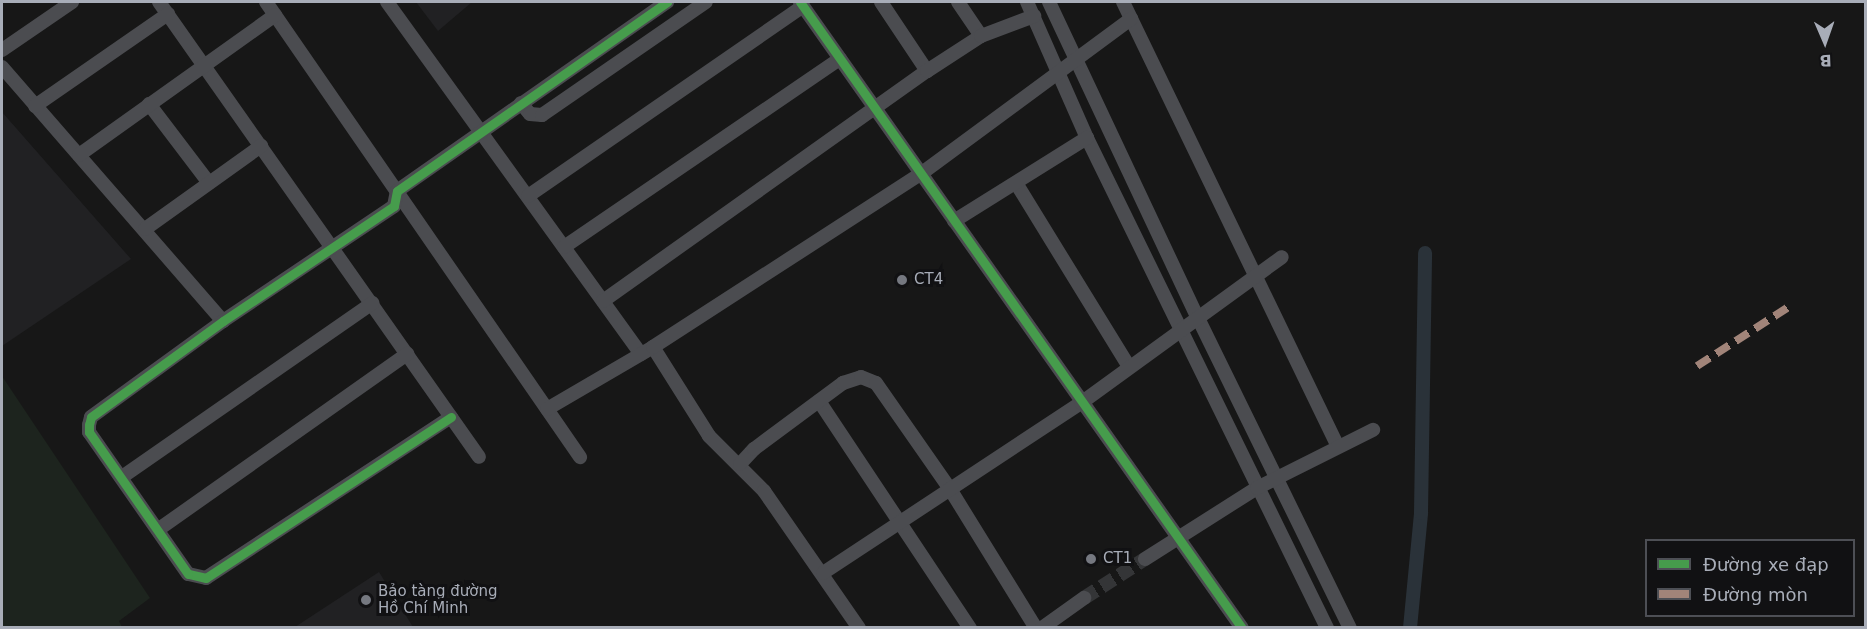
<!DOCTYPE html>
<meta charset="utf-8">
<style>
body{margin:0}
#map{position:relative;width:1867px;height:629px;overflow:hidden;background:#171717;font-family:"DejaVu Sans",sans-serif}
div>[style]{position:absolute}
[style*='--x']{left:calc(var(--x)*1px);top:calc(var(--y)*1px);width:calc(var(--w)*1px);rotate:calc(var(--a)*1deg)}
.built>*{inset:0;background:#212123}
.green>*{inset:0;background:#1d241e}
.canal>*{height:14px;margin:-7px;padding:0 7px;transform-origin:7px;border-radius:7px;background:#2a3239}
.minor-tunnel>*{height:14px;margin-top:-7px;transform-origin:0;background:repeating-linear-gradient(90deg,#343537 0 14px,transparent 0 21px)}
.minor>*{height:14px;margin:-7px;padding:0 7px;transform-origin:7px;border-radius:7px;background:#4b4c50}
.quiet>*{height:8px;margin-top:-4px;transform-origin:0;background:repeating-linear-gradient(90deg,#a18479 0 15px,transparent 0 23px)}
.cycleway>*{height:9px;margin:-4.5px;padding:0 4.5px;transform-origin:4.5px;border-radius:4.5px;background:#469c4c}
.dots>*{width:16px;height:16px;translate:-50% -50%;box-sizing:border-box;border:3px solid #111113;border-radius:50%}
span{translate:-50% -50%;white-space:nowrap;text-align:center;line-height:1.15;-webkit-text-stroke:6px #111113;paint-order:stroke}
.poi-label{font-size:15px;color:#a8adb8}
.left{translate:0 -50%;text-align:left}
.frame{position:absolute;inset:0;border:3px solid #a8adb8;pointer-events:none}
.legend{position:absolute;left:1645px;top:539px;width:210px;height:78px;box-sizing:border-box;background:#111113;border:2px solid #4d4f55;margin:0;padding:8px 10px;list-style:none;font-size:18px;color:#a8adb8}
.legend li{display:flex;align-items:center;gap:12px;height:30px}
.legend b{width:30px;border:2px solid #4d4f55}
.north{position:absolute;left:1795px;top:12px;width:60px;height:60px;-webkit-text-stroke:4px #111113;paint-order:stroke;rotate:178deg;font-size:16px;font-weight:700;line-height:24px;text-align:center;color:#a8adb8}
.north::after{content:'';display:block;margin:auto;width:21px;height:27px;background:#a8adb8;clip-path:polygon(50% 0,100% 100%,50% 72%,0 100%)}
</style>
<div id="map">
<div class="built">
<div style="clip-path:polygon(416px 2px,472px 2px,438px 31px)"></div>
<div style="clip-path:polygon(2px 112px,131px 259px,2px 346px)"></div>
<div style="clip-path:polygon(379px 572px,413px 627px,295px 627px)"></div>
</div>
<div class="green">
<div style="clip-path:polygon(2px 376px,150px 598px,119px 621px,122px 627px,2px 627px)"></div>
</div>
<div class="canal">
<div style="--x:1410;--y:628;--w:116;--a:-84.5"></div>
<div style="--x:1421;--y:513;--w:260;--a:-89.1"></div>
</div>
<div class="minor-tunnel">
<div style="--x:1084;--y:598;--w:72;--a:-32.6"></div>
</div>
<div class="minor">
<div style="--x:159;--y:2;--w:556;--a:54.88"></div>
<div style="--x:266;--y:2;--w:553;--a:55.39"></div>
<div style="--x:387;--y:2;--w:434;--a:54.2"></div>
<div style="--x:800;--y:2;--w:766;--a:54.78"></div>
<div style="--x:881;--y:2;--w:83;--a:56.3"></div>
<div style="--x:958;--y:2;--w:41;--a:55.9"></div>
<div style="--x:1027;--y:2;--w:149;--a:66.2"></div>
<div style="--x:1087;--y:138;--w:546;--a:63.9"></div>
<div style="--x:1049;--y:2;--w:349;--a:64.8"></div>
<div style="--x:1198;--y:318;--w:345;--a:63.9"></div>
<div style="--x:1123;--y:2;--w:494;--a:64.2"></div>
<div style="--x:2;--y:50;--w:85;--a:-34.4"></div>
<div style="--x:2;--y:67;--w:337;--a:49"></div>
<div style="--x:521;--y:103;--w:14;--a:51"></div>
<div style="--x:530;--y:114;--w:12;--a:5"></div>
<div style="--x:542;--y:115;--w:199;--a:-34.6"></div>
<div style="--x:149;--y:104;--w:99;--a:52.8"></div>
<div style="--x:35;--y:106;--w:162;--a:-34.7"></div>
<div style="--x:79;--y:155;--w:241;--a:-35.5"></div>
<div style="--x:1016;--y:183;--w:216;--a:58.4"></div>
<div style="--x:528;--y:196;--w:334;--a:-34.6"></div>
<div style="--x:954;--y:221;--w:157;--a:-32"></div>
<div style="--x:145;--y:229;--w:143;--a:-35.6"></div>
<div style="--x:564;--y:247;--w:334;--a:-34.3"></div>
<div style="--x:603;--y:301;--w:397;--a:-35.4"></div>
<div style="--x:927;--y:71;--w:64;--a:-32.9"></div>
<div style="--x:981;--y:36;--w:57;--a:-20.7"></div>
<div style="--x:653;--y:347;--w:105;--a:57.8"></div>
<div style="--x:709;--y:436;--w:78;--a:45"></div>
<div style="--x:764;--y:491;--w:167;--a:55.3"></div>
<div style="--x:819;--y:401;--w:273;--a:56.4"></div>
<div style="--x:547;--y:409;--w:123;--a:-30.3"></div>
<div style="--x:653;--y:347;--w:320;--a:-32.9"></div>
<div style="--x:922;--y:173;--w:260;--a:-36.4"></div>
<div style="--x:451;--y:417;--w:293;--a:146.7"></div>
<div style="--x:206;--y:578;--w:18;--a:-167"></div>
<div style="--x:188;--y:574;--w:173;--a:-124.9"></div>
<div style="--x:89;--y:432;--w:7;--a:-90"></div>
<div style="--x:89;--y:425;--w:8;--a:-76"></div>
<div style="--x:91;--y:417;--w:163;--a:-36"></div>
<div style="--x:223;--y:321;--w:206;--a:-33.9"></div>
<div style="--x:394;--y:206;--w:15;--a:-79"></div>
<div style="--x:397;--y:191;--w:330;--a:-35"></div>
<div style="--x:740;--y:464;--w:21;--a:-47"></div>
<div style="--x:754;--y:449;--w:111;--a:-36.6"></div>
<div style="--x:843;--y:383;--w:19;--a:-18"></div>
<div style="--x:861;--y:377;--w:16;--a:22"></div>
<div style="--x:876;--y:383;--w:129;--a:55.1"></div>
<div style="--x:950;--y:489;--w:163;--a:58.3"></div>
<div style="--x:122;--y:477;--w:305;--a:-34.8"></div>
<div style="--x:159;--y:529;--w:304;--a:-35.2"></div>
<div style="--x:1145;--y:559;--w:133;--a:-32.4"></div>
<div style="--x:1257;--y:488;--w:130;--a:-26.6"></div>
<div style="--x:823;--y:573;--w:309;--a:-33.4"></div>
<div style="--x:1081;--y:403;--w:248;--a:-36"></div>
<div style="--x:1042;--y:628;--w:52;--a:-35.5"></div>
</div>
<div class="quiet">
<div style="--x:1697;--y:366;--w:111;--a:-32.8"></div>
</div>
<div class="cycleway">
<div style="--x:800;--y:2;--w:766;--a:54.78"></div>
<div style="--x:451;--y:417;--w:293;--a:146.7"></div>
<div style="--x:206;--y:578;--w:18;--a:-167"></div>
<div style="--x:188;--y:574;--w:173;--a:-124.9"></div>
<div style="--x:89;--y:432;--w:7;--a:-90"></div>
<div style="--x:89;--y:425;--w:8;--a:-76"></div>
<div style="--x:91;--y:417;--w:163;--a:-36"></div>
<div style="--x:223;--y:321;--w:206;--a:-33.9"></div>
<div style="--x:394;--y:206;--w:15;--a:-79"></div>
<div style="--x:397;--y:191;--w:330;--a:-35"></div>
</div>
<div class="dots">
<div style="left:902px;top:280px;background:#757880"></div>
<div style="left:1091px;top:559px;background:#757880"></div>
<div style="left:366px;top:600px;background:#757880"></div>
</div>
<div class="poi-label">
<span class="left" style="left:914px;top:280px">CT4</span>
<span class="left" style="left:1103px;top:559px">CT1</span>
<span class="left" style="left:378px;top:600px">Bảo tàng đường<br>Hồ Chí Minh</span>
</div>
<div class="frame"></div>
<ul class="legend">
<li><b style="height:8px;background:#469c4c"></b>Đường xe đạp</li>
<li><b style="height:8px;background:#a18479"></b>Đường mòn</li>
</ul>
<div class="north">B</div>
</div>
